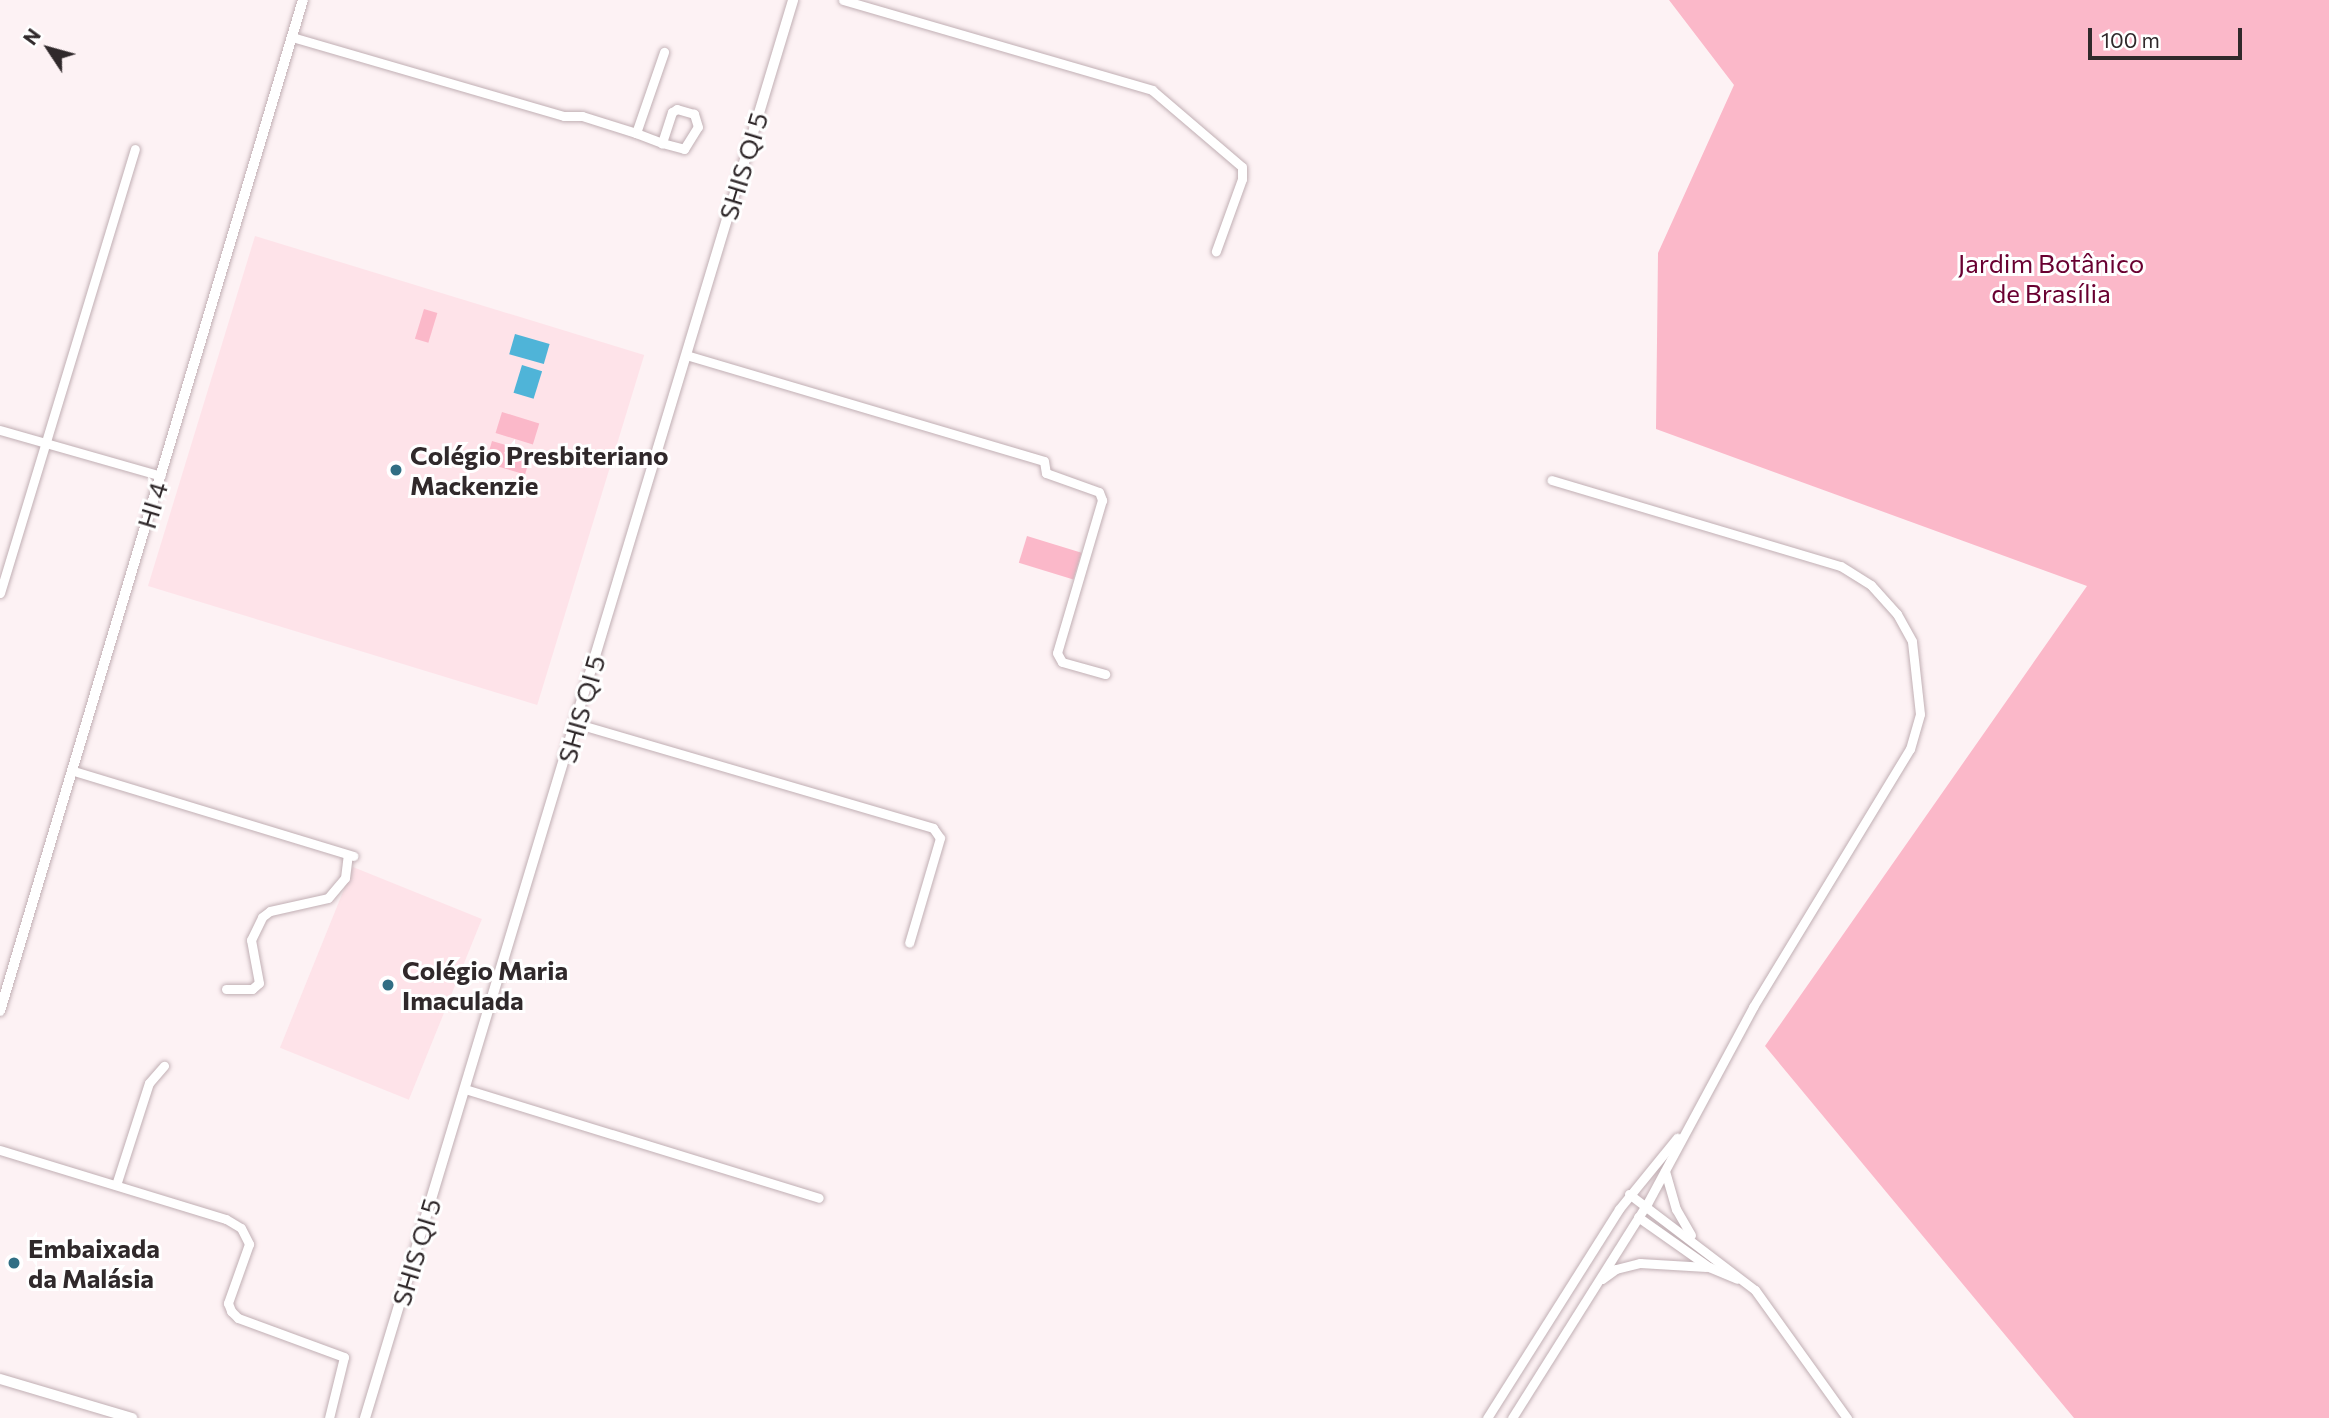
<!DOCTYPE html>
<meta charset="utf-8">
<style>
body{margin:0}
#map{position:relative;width:2329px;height:1418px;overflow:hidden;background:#fdf2f4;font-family:Commissioner,sans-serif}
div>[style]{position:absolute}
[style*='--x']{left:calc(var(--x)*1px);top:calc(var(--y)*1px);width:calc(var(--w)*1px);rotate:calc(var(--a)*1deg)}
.built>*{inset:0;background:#fee3e9;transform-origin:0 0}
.green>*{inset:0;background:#fbb8c9;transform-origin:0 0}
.water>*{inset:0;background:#4fb4d8;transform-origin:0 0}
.roads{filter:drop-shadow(0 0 2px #c1afb4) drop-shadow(0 0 2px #c1afb4)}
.minor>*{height:9px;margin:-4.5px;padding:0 4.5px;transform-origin:4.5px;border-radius:4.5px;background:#fff}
.tertiary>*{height:10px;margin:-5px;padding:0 5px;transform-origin:5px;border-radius:5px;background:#fff}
.dots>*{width:19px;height:19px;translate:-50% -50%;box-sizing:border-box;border:4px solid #fff;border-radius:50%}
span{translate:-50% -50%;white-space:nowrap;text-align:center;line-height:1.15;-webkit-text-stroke:6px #fff;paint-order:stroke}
.street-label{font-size:26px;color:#30292b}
.park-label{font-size:26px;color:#690031}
.poi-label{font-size:26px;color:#30292b;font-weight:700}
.left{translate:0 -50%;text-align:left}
.north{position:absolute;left:14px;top:14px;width:70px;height:70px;-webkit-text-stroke:5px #fff;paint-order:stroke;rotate:306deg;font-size:19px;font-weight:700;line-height:28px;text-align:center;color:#30292b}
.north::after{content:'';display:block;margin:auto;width:24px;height:32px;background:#30292b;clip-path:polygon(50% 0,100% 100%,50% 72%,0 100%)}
.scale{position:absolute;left:2088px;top:28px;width:154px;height:32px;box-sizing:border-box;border:4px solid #30292b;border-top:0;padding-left:9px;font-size:21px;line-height:24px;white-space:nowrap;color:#30292b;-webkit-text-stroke:5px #fff;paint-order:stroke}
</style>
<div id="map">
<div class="built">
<div style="left:255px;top:236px;width:407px;height:366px;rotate:17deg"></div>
<div style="left:353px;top:867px;width:139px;height:195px;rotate:22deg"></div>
</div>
<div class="green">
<div style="clip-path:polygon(1669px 0,2329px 0,2329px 1418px,2074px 1418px,1765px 1046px,2087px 586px,1656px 429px,1658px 253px,1734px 85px)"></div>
<div style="left:424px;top:309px;width:14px;height:31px;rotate:17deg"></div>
<div style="left:502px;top:412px;width:39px;height:22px;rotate:17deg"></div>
<div style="left:492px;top:441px;width:41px;height:23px;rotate:16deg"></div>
<div style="left:1027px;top:536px;width:57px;height:28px;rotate:17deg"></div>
</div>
<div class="water">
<div style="left:515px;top:334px;width:36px;height:21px;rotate:16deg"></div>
<div style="left:522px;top:365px;width:21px;height:29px;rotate:17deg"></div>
</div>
<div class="roads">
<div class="minor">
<div style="--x:843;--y:0;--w:322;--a:16.2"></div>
<div style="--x:1152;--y:90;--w:118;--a:40.5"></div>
<div style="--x:1242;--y:167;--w:12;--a:90"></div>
<div style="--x:1242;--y:179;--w:77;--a:109.9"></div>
<div style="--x:292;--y:37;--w:283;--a:16.2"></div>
<div style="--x:564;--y:116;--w:18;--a:0"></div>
<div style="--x:582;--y:116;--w:57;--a:17.5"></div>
<div style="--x:662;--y:143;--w:23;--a:15"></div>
<div style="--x:684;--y:149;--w:26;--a:-58"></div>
<div style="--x:698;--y:127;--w:14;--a:-107"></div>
<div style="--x:694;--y:114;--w:18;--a:-164"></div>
<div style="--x:677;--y:109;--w:6;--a:149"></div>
<div style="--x:672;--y:112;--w:33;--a:108"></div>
<div style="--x:662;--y:143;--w:28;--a:-159"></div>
<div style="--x:636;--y:133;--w:86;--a:-70.9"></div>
<div style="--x:686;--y:355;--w:373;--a:16.5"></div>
<div style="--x:1044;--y:461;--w:12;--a:81"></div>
<div style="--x:1046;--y:473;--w:56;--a:19.7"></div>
<div style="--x:1099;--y:492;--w:9;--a:69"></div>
<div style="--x:1102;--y:500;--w:159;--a:106.4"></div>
<div style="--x:1057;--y:653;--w:10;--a:61"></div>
<div style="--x:1062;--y:662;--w:45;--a:15.6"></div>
<div style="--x:0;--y:430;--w:167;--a:15.9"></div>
<div style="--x:0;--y:593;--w:464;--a:-73.1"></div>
<div style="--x:578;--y:724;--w:370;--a:16.3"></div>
<div style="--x:933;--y:828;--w:12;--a:55"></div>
<div style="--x:940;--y:838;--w:109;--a:106.4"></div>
<div style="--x:74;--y:771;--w:292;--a:16.9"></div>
<div style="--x:226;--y:989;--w:26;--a:0"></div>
<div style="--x:252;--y:989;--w:9;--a:-41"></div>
<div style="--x:259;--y:983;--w:44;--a:-100.5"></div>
<div style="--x:251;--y:940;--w:25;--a:-64"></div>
<div style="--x:262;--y:917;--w:10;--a:-37"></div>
<div style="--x:270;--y:911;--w:59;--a:-12.6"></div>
<div style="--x:328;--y:898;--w:26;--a:-50"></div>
<div style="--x:345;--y:878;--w:23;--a:-83"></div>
<div style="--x:465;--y:1089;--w:370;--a:17.1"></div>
<div style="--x:0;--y:1150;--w:236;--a:17"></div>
<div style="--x:226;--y:1219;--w:17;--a:31"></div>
<div style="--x:241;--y:1228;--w:18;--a:63"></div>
<div style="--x:249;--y:1244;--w:63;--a:109.6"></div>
<div style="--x:228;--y:1303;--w:9;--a:69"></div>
<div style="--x:231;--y:1311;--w:10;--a:45"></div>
<div style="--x:238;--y:1318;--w:113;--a:20.2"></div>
<div style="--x:344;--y:1357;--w:63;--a:103.8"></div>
<div style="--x:1665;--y:1171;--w:40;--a:74"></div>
<div style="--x:1676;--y:1209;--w:30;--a:60"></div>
<div style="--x:116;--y:1185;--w:107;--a:-72.1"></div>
<div style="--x:149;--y:1083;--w:23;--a:-49"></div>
<div style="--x:1629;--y:1194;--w:158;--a:37.3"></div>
<div style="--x:1755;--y:1290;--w:158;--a:54.3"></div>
<div style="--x:1638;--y:1217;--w:87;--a:35.2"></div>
<div style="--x:1709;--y:1267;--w:30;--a:23"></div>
<div style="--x:1602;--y:1279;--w:17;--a:-36"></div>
<div style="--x:1616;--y:1269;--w:25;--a:-14"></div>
<div style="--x:1640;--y:1263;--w:66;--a:3.5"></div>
<div style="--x:1487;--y:1418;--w:247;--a:-57.7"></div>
<div style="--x:1619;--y:1209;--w:92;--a:-50.8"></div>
<div style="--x:1512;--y:1418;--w:253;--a:-57.8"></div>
<div style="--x:1647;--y:1204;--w:224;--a:-61.7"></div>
<div style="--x:1753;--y:1007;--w:302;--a:-58.7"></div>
<div style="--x:1910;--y:749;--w:36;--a:-74"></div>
<div style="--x:1920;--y:714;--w:73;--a:-96.3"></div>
<div style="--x:1912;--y:641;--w:31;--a:-119"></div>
<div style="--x:1897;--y:614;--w:39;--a:-132"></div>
<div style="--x:1871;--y:585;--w:36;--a:-148"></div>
<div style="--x:1840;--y:566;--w:301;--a:-163.4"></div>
</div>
<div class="tertiary">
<div style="--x:0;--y:1011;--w:1055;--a:-73.32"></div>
<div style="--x:0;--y:1379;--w:138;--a:16.5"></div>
<div style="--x:365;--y:1418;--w:1481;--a:-73.2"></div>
</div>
</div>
<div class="dots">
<div style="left:396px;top:470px;background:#316e84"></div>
<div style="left:388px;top:985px;background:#316e84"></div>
<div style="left:14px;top:1263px;background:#316e84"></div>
</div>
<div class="street-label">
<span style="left:743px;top:166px;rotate:-73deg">SHIS QI 5</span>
<span style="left:152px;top:505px;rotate:-73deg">HI 4</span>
<span style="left:581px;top:709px;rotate:-74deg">SHIS QI 5</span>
<span style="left:416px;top:1252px;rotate:-73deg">SHIS QI 5</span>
</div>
<div class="park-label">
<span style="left:2051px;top:278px">Jardim Botânico<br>de Brasília</span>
</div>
<div class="poi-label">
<span class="left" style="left:410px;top:470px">Colégio Presbiteriano<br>Mackenzie</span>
<span class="left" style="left:402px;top:985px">Colégio Maria<br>Imaculada</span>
<span class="left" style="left:28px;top:1263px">Embaixada<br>da Malásia</span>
</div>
<div class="north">N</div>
<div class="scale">100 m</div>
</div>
